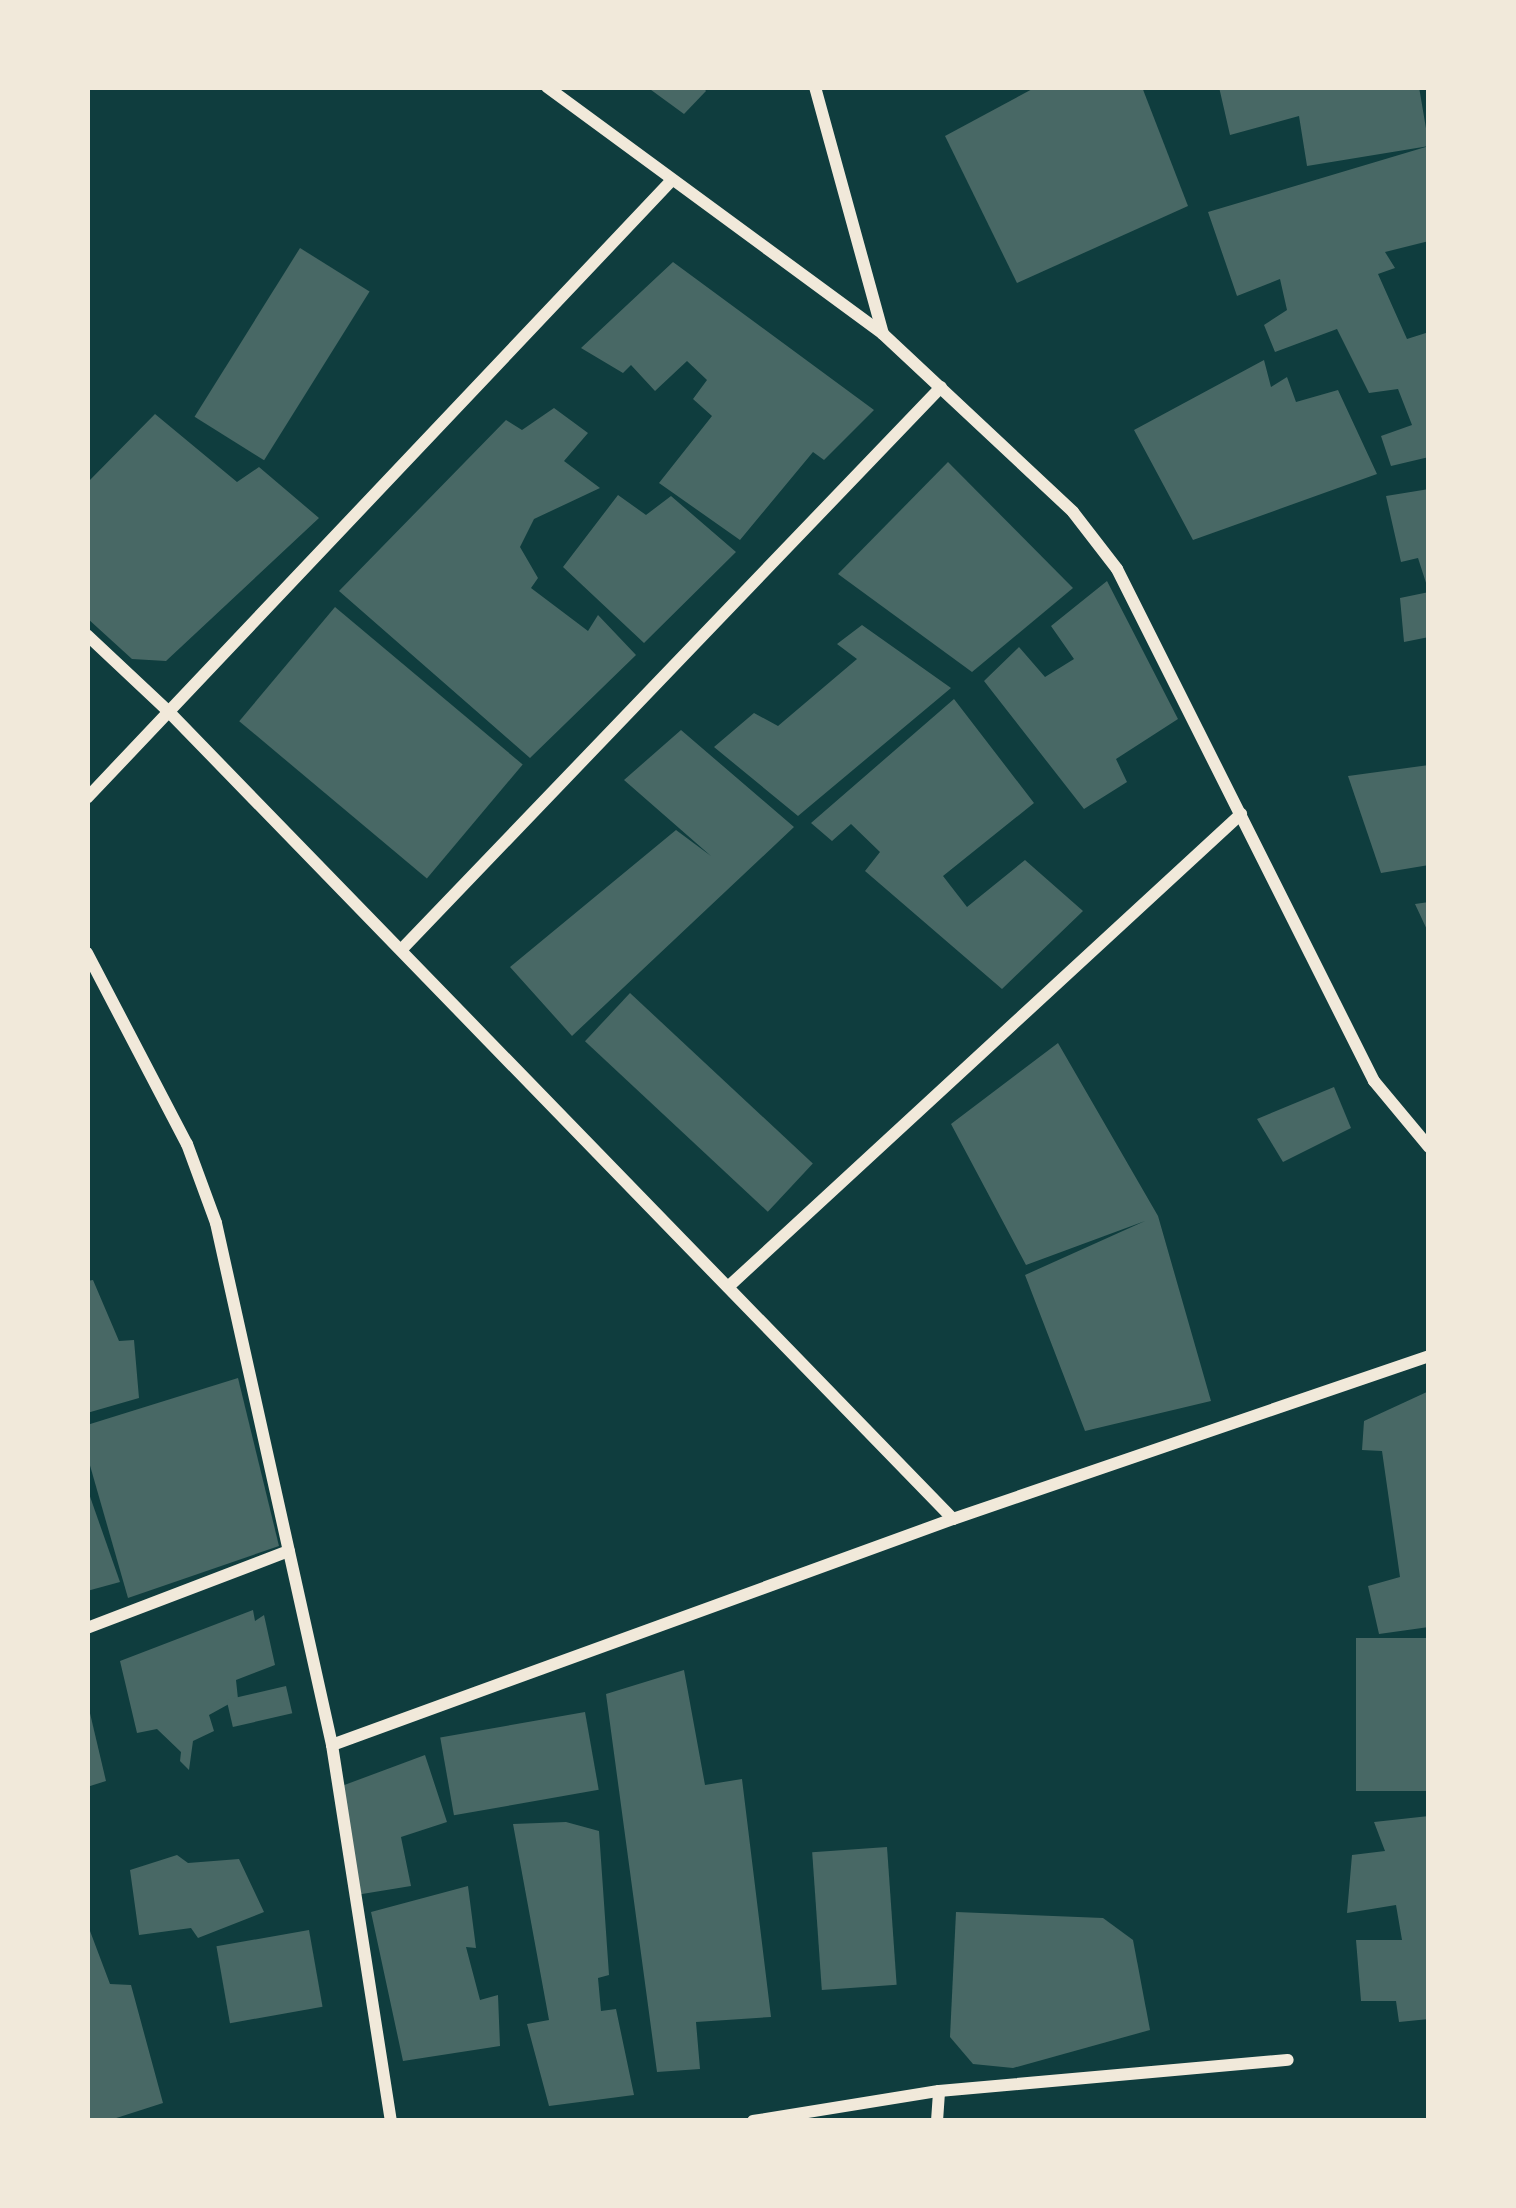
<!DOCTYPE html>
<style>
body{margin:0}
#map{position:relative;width:1516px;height:2208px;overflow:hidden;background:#0f3d3e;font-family:Barlow,sans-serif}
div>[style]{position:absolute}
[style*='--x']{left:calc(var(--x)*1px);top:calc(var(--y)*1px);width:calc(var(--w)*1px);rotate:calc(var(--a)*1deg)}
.building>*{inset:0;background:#486865;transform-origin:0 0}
.minor>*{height:12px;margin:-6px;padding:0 6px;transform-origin:6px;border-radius:6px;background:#f1e9da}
span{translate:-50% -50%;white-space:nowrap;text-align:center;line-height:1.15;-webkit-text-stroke:10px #f1e9da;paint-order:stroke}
.frame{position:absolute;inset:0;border:90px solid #f1e9da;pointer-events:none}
</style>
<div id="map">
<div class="building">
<div style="clip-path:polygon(647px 87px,703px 87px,706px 91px,684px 114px)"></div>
<div style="clip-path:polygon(1036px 87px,1142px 87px,1188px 206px,1017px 283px,945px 136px)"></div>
<div style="clip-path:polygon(1219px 87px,1419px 87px,1429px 146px,1307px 166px,1299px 116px,1230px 135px)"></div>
<div style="clip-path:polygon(1429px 146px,1429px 241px,1385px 252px,1395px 268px,1378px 274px,1407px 339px,1429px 332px,1429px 457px,1391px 466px,1381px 436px,1412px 425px,1398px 389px,1369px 393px,1337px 329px,1275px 352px,1264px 325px,1287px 310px,1280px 279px,1237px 296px,1208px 212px)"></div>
<div style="left:300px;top:248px;width:82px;height:199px;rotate:32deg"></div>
<div style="clip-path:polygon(673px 262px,874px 410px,824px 460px,813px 452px,740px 540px,659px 483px,712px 416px,693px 399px,707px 380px,687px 361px,655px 391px,631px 365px,623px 373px,581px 348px)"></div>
<div style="clip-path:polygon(1264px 360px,1271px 387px,1287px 377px,1296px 402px,1338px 390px,1377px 474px,1193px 540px,1134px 430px)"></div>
<div style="clip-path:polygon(554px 408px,588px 433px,564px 461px,600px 488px,534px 519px,520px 547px,538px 578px,531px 588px,588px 631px,598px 615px,636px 655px,530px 758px,339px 591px,506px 420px,522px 430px)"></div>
<div style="clip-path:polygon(155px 414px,237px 482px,259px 467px,319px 518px,166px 661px,132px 659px,87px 618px,87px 483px)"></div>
<div style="clip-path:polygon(948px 462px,1073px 588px,972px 672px,838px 574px)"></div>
<div style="clip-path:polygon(1429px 489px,1429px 589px,1428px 589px,1418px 558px,1401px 562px,1386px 496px)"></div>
<div style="clip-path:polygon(618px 495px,646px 515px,671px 496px,736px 552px,644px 643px,563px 567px)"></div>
<div style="clip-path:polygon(1107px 581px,1178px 719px,1116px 759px,1127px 782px,1084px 809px,984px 681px,1019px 647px,1045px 677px,1074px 659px,1051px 626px)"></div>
<div style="clip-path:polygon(1429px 592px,1429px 637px,1404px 642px,1400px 598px)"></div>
<div style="left:335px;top:607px;width:245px;height:149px;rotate:40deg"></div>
<div style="clip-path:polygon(862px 625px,951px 688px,798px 816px,714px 747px,754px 713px,778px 726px,857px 659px,837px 644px)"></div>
<div style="clip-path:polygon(954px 699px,1034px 803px,943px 876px,967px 907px,1025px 860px,1083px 911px,1002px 989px,865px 871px,880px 852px,851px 824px,832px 841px,811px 823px)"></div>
<div style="clip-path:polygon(681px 730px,794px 827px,572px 1036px,510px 967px,676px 830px,711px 856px,624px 780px)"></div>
<div style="clip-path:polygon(1429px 765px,1429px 865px,1381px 873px,1348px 776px)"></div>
<div style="clip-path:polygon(1429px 902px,1429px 934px,1415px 904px)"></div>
<div style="left:630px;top:993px;width:250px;height:66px;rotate:43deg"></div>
<div style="clip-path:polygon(1058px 1043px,1158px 1216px,1211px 1401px,1085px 1431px,1025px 1275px,1145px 1221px,1026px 1265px,951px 1124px)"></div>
<div style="clip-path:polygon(1334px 1087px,1351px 1128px,1283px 1162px,1257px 1119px)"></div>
<div style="clip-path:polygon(93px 1280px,119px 1341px,134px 1340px,139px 1398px,87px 1413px,87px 1281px)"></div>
<div style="clip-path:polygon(238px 1378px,279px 1546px,128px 1598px,87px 1455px,87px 1425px)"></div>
<div style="clip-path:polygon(1429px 1391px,1429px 1627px,1379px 1634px,1368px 1586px,1400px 1577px,1382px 1451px,1362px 1450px,1364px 1421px)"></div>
<div style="clip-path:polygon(87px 1488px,120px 1582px,87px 1591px)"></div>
<div style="clip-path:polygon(253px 1610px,255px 1621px,264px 1615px,275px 1665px,236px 1680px,238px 1699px,209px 1715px,214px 1731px,193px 1741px,189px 1770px,180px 1761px,181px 1752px,157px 1729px,137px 1733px,120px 1661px)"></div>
<div style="left:1429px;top:1638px;width:153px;height:73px;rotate:90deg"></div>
<div style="clip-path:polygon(684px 1670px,705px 1785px,742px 1779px,771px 2017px,696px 2022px,700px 2069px,657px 2072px,606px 1694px)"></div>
<div style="left:286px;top:1686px;width:28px;height:61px;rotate:77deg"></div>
<div style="clip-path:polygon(89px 1709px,106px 1781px,87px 1787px,87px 1710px)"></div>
<div style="left:585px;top:1712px;width:79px;height:147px;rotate:80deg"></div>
<div style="clip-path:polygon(425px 1755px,447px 1822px,401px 1837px,411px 1886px,356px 1895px,339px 1787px)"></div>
<div style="clip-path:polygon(1429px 1816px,1429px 2019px,1399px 2022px,1396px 2001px,1361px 2001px,1356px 1940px,1402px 1940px,1396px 1905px,1347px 1913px,1352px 1855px,1385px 1851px,1374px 1822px)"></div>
<div style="clip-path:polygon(566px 1822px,599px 1831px,609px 1975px,598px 1978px,601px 2011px,616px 2009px,634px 2095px,549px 2106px,527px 2024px,549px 2020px,513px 1824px)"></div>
<div style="left:887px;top:1847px;width:138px;height:75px;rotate:86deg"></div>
<div style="clip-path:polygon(177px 1855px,188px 1863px,239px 1859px,264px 1912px,198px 1938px,191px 1928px,139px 1935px,130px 1870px)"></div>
<div style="clip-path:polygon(468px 1886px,476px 1948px,466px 1947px,480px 2000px,498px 1995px,500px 2046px,403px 2061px,371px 1912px)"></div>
<div style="clip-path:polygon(956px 1912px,1103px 1918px,1133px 1940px,1150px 2030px,1013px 2068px,973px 2064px,950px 2037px)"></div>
<div style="clip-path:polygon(87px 1923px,110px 1984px,131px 1985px,163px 2103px,107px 2121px,87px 2121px)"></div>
<div style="left:309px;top:1930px;width:78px;height:94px;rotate:80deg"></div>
</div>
<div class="minor">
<div style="--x:547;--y:87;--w:417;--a:36.3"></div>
<div style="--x:883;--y:334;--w:260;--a:43.1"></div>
<div style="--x:1073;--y:512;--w:72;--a:52.3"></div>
<div style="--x:1117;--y:569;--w:573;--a:63.35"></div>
<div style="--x:1374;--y:1081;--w:86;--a:50.2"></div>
<div style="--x:815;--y:87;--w:256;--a:74.6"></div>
<div style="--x:87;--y:635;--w:112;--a:43.2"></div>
<div style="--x:169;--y:712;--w:1125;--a:45.83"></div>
<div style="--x:87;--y:798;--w:850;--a:-46.57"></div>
<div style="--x:401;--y:950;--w:780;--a:-46.19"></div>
<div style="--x:87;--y:953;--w:216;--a:62.4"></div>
<div style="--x:187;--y:1144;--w:84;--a:69.8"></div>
<div style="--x:216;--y:1223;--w:535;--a:77.47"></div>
<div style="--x:332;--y:1745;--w:381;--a:81.1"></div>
<div style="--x:728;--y:1287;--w:698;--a:-42.68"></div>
<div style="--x:87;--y:1628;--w:216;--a:-20.9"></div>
<div style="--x:332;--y:1745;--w:661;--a:-20"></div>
<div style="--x:953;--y:1519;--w:503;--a:-18.9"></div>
<div style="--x:753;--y:2121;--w:188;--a:-9.2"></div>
<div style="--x:939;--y:2091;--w:350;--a:-5.1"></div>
<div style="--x:937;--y:2121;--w:30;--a:-86"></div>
</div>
<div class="frame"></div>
</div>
